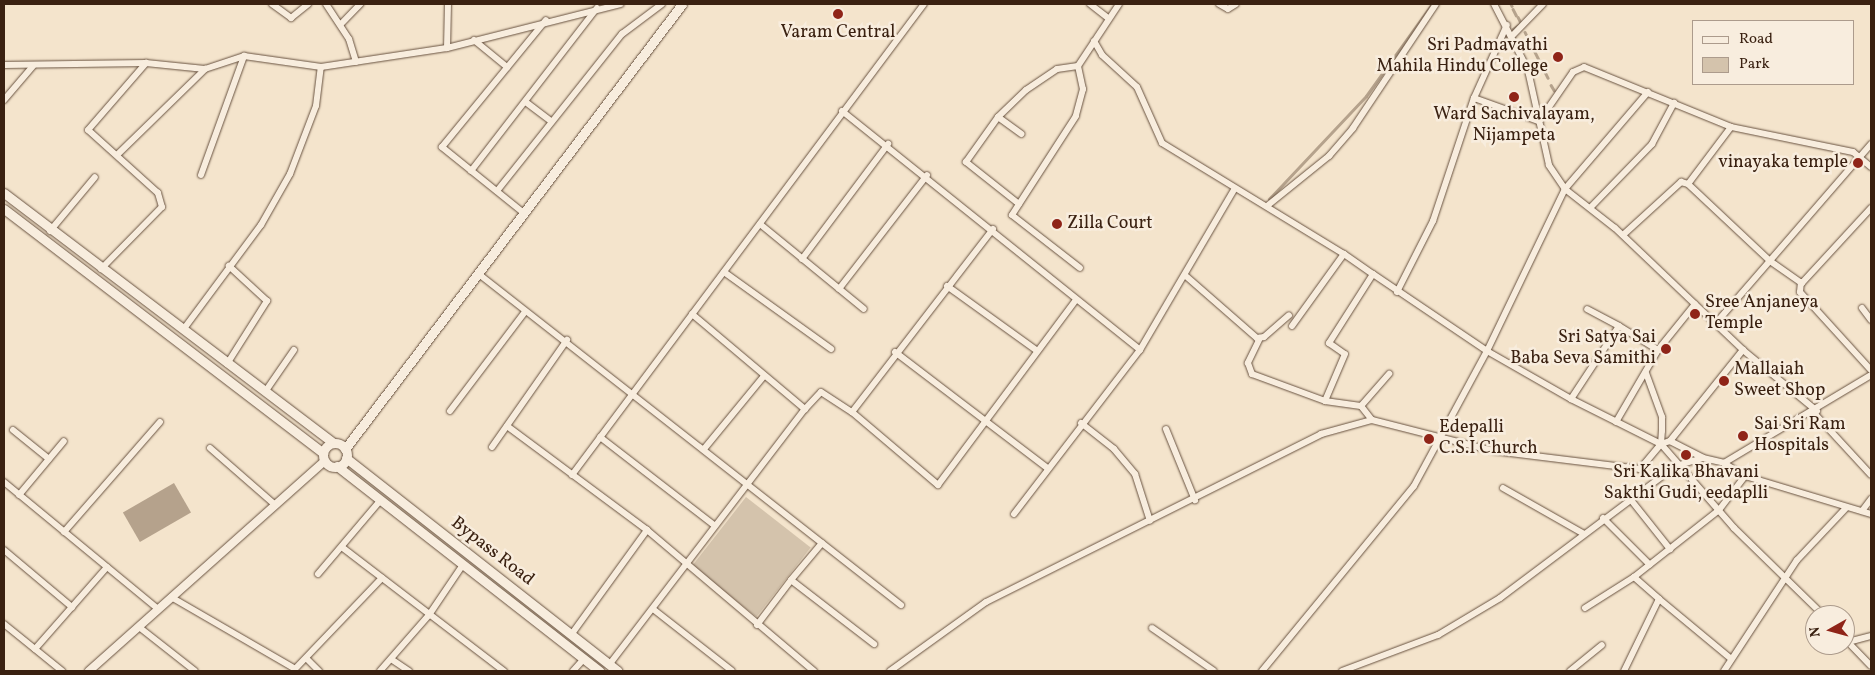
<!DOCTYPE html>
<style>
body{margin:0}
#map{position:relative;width:1875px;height:675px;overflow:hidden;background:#f4e4cc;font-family:Vollkorn,serif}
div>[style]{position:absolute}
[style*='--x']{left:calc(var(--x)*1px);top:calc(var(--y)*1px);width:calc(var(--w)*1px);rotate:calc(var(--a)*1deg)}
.green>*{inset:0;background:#d4c3ac;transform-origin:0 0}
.water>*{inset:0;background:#b5a28c;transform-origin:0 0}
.stream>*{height:2.5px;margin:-1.25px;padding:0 1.25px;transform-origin:1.25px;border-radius:1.25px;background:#b5a28c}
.roads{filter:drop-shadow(0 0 1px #685240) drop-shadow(0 0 1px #685240)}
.minor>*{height:6px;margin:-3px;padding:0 3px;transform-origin:3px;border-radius:3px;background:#f8edde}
.tertiary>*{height:8px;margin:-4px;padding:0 4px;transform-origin:4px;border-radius:4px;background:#f8edde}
.secondary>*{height:9px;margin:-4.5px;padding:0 4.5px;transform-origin:4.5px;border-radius:4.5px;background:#f8edde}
.secondary>.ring{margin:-4.5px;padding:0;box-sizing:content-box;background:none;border:9px solid #f8edde;border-radius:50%}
.dots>*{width:14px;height:14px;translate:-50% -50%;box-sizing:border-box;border:2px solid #f8edde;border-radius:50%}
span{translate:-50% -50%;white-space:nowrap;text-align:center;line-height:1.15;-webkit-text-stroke:5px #f8edde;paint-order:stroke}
.poi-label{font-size:18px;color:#3a2111}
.right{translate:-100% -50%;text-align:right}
.left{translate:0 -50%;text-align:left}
.street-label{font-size:18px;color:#3a2111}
.frame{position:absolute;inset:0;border:5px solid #3a2111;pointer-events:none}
.legend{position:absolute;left:1692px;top:20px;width:162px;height:65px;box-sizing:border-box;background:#f8edde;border:1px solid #ac9b8c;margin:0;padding:6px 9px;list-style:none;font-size:15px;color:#3a2111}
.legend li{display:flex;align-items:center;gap:10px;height:25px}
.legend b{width:25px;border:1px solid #ac9b8c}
.north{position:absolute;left:1805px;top:605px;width:50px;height:50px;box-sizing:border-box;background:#f8edde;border:1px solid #ac9b8c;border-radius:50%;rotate:263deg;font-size:14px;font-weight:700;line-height:20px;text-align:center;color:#3a2111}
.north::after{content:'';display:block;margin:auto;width:18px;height:22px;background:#8f2418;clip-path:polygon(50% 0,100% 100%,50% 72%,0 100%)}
</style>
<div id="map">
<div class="green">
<div style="left:746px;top:497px;width:82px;height:88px;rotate:38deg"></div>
</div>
<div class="water">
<div style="left:174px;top:483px;width:34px;height:59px;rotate:60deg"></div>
</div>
<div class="stream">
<div style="--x:1511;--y:4;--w:2;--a:63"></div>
<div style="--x:1513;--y:9;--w:7;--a:63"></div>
<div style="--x:1518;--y:17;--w:7;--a:63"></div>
<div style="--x:1513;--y:29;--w:9;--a:-36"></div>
<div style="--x:1525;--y:32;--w:51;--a:63.4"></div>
<div style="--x:1500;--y:48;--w:14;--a:-65"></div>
<div style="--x:1551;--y:85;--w:6;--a:59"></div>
<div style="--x:1269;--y:199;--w:141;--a:-46.7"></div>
<div style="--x:1366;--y:96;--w:113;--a:-54.3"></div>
</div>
<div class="roads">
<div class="minor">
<div style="--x:272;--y:4;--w:24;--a:36"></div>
<div style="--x:291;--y:18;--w:22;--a:-39"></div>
<div style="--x:326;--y:4;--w:42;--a:56.7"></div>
<div style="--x:349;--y:39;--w:24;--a:73"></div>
<div style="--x:1090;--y:4;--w:23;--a:38"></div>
<div style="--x:1219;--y:4;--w:10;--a:29"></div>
<div style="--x:1228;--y:9;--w:9;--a:-32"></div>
<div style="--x:341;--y:24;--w:28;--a:-46"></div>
<div style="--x:1513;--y:35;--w:43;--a:-45.9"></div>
<div style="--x:474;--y:40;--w:43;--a:39.3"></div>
<div style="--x:1094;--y:41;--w:16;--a:60"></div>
<div style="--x:1102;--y:55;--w:47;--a:42.4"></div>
<div style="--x:1137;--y:87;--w:61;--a:65.9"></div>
<div style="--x:1162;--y:143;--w:213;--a:31.4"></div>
<div style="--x:447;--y:48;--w:44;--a:-88.7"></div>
<div style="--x:4;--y:65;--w:142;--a:-0.8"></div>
<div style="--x:146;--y:63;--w:59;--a:5.8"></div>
<div style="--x:205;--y:69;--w:41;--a:-18.4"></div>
<div style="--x:244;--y:56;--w:78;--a:8.1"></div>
<div style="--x:321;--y:67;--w:127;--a:-8.6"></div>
<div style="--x:447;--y:48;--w:179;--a:-14.2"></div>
<div style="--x:1078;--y:66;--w:24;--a:78"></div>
<div style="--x:1083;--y:89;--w:28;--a:105"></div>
<div style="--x:1076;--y:116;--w:118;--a:122.9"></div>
<div style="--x:1012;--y:215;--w:86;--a:37.9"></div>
<div style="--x:1648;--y:92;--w:128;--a:130.6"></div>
<div style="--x:1565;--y:189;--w:63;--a:38"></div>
<div style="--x:1615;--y:228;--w:177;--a:43.6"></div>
<div style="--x:1743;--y:350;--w:96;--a:39.5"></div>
<div style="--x:1474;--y:98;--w:68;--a:19.8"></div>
<div style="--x:4;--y:100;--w:45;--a:-49.5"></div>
<div style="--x:527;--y:103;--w:30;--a:37"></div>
<div style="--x:842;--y:111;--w:382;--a:38.7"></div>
<div style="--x:998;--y:117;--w:29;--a:36"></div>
<div style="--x:1540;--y:120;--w:58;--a:-55.5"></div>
<div style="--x:1573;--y:72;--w:12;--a:-24"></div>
<div style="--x:1584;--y:67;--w:159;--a:22.2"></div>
<div style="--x:118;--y:154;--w:122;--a:-44.3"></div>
<div style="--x:1871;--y:167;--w:23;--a:-140"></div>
<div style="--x:1853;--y:152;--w:125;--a:-168.4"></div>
<div style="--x:1731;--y:127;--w:71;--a:127"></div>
<div style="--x:1688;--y:184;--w:112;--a:43.2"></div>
<div style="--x:1770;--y:261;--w:39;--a:35"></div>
<div style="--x:1802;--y:283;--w:102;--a:-47.4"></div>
<div style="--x:471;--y:171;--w:206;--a:-52.3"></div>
<div style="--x:201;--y:175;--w:127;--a:-70.1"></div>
<div style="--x:497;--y:191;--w:201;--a:-51.5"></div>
<div style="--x:622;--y:34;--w:50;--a:-36.9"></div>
<div style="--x:1019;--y:204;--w:68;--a:-141.6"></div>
<div style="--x:966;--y:162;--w:55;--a:-54.6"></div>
<div style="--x:998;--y:117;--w:39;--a:-44"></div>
<div style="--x:1026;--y:90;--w:37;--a:-34"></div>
<div style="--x:1057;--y:69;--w:21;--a:-8"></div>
<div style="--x:1078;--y:66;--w:74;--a:-56.5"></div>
<div style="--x:1267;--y:206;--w:80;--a:-38.9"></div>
<div style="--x:1329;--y:156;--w:37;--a:-49"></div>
<div style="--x:1353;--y:128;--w:149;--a:-56.2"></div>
<div style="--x:1591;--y:207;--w:88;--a:-45.9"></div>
<div style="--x:1652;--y:144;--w:47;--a:-61.8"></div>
<div style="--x:525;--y:214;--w:107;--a:-141.1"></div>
<div style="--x:442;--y:147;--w:164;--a:-50.7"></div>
<div style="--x:760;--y:224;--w:134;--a:39.3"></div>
<div style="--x:993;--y:229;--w:231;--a:127.6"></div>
<div style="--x:852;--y:412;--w:113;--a:40.3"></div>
<div style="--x:938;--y:485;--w:231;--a:-53.3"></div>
<div style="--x:50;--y:231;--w:70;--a:-50.2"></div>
<div style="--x:1623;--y:235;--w:79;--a:-42.4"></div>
<div style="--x:1681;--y:182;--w:7;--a:16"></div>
<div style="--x:802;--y:259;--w:144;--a:-53.2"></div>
<div style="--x:101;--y:269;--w:87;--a:-45.5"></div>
<div style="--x:162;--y:207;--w:15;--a:-106"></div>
<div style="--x:158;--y:193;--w:94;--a:-138"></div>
<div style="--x:88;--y:130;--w:89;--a:-49.1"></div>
<div style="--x:724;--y:272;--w:132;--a:35.7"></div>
<div style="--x:1373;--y:274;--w:138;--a:34"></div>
<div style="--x:1487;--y:351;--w:97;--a:29.7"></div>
<div style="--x:1571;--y:399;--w:101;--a:26.6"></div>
<div style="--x:1661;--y:444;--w:9;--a:-18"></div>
<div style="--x:1670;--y:441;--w:37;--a:27"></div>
<div style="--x:480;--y:275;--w:535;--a:38.09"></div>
<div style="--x:1187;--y:277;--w:93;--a:41.1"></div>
<div style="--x:1257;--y:338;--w:7;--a:-8"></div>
<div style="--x:1264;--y:337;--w:33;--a:-41"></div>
<div style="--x:1801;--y:282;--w:10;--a:96"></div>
<div style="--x:1800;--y:292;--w:105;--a:47.7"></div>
<div style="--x:947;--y:286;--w:110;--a:35.7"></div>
<div style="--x:839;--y:289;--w:144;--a:-52.3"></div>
<div style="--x:1397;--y:292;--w:80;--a:-63.1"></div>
<div style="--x:1433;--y:221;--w:130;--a:-71.6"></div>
<div style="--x:1474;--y:98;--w:80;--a:-65.7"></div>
<div style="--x:1862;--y:308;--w:15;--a:53"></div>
<div style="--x:692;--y:314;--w:148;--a:40.1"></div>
<div style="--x:805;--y:409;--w:23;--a:-47"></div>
<div style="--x:821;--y:392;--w:37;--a:33"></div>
<div style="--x:1716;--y:323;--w:237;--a:-49.1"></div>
<div style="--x:1292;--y:326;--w:89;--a:-54.2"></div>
<div style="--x:1344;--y:254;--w:35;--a:35"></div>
<div style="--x:1373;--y:274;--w:82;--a:122.5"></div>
<div style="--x:1329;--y:343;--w:19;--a:35"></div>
<div style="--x:1345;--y:354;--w:51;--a:113.1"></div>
<div style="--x:1619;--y:326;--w:46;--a:31.6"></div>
<div style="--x:183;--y:330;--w:131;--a:-53.4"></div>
<div style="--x:261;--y:225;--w:59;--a:-60.4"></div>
<div style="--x:290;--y:174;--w:73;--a:-69.1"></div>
<div style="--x:316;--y:106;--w:39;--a:-83"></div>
<div style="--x:1260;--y:338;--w:28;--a:116"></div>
<div style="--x:1248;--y:363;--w:12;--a:70"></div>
<div style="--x:1252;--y:374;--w:78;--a:20.3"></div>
<div style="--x:1325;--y:401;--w:36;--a:8"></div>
<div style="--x:895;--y:352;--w:191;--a:37.3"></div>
<div style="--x:227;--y:364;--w:75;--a:-57.6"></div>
<div style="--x:267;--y:301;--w:52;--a:-137.4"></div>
<div style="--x:265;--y:392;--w:51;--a:-55.4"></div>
<div style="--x:1571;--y:399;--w:87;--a:-56.7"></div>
<div style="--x:1619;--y:326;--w:36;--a:-152"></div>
<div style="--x:450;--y:411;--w:123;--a:-52.9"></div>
<div style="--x:1814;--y:413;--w:84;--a:47.4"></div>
<div style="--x:1372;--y:420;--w:18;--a:-128"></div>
<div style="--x:1361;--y:406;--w:43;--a:-48.8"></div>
<div style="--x:1616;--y:422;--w:83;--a:-59.7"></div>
<div style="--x:1658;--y:350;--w:59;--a:-51.2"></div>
<div style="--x:1081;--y:423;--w:42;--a:38.2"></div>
<div style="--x:1114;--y:449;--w:33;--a:50"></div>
<div style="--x:1135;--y:474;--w:49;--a:72.3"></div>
<div style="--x:507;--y:426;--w:174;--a:36.6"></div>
<div style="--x:1166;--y:429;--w:77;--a:67.8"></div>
<div style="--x:13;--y:430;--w:46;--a:38.9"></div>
<div style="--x:600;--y:437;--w:145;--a:37.7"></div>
<div style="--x:1670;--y:441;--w:117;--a:-51.3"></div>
<div style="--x:1661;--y:444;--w:111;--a:49"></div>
<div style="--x:1734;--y:528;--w:124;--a:44.3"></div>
<div style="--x:492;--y:447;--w:131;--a:-55"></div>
<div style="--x:210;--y:448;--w:84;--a:41.1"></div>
<div style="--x:704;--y:449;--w:94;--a:-50.6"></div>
<div style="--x:1724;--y:463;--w:25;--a:32"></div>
<div style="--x:1745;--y:476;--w:132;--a:16.8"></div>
<div style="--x:572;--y:475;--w:588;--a:-53.23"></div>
<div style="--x:4;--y:482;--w:200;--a:39.5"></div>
<div style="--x:1503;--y:488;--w:93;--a:29.6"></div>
<div style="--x:19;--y:495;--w:70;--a:-50.2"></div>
<div style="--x:1631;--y:500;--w:63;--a:51.5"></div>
<div style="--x:1862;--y:511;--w:15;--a:-53"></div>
<div style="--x:1014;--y:514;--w:207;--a:-52.5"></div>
<div style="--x:1140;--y:350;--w:186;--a:-59.6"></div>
<div style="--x:1603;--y:518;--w:66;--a:45"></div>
<div style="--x:64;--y:532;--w:146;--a:-48.9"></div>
<div style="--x:822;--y:543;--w:48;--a:130"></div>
<div style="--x:791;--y:580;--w:105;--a:37.6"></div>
<div style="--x:343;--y:548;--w:203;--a:37.4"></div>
<div style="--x:4;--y:550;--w:89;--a:40"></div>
<div style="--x:318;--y:574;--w:94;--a:-49.7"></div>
<div style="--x:1634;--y:577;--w:33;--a:41"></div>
<div style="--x:171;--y:597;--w:143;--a:30.1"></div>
<div style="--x:295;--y:669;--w:126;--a:-46.3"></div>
<div style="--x:1585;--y:608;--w:58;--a:-32.3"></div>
<div style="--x:1634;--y:577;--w:108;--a:-38.2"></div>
<div style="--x:1719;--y:510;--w:43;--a:-52.6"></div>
<div style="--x:653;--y:609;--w:100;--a:38.1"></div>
<div style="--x:4;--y:624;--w:75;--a:39"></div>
<div style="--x:757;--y:625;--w:56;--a:-52.9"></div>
<div style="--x:139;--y:627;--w:71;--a:38.2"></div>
<div style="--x:1152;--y:628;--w:75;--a:34.7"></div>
<div style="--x:571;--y:635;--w:130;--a:-54.1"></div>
<div style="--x:647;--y:530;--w:219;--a:40.2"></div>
<div style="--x:1845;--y:639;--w:37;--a:46"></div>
<div style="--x:1848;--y:642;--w:24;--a:-15"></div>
<div style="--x:35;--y:649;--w:109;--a:-48.7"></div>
<div style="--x:391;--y:659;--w:22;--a:34"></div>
<div style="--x:308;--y:660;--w:16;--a:45"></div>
<div style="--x:609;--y:665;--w:322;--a:-52.6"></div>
<div style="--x:380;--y:671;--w:74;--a:-48.8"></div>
<div style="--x:429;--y:615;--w:59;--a:-56"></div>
<div style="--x:573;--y:671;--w:15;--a:-48"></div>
<div style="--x:890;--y:671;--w:118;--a:-35.7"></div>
<div style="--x:986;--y:602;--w:375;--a:-26.6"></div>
<div style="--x:1321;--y:434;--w:53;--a:-15.4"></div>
<div style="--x:1372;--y:420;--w:126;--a:14.3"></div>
<div style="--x:1494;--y:451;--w:147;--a:7"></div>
<div style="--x:1640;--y:469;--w:33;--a:-50"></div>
<div style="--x:1661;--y:444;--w:13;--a:-86"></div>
<div style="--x:1662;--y:431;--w:14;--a:-90"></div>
<div style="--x:1662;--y:417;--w:47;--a:-110"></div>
<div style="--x:1262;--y:671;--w:239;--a:-50.6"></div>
<div style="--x:1414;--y:486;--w:153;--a:-61.6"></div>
<div style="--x:1487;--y:351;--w:180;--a:-64.3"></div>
<div style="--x:1565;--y:189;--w:29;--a:-124"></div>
<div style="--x:1549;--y:165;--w:97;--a:-102.5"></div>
<div style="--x:1528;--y:70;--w:74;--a:-117.3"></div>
<div style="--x:1342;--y:671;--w:103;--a:-20.6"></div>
<div style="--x:1438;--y:635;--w:72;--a:-30.8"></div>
<div style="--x:1500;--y:598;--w:220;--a:-36.9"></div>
<div style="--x:1676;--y:466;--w:28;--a:-17"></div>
<div style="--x:1703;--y:458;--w:22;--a:13"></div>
<div style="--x:1724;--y:463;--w:171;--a:-30.9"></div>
<div style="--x:1570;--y:671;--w:41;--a:-39.1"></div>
<div style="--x:1624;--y:671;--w:80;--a:-64.1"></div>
<div style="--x:1659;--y:599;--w:92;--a:39.7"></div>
<div style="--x:1724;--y:671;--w:133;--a:-56.7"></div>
<div style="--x:1797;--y:560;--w:71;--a:-46.7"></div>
</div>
<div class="tertiary">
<div style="--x:89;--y:671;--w:316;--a:-41.7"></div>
</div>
<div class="secondary">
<div style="--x:4;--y:193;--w:413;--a:37.2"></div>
<div style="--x:4;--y:209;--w:402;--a:37.4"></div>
<div class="ring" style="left:323px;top:443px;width:15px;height:15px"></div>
<div style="--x:345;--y:449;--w:558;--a:-52.86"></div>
<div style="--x:346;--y:458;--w:345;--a:38.1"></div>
<div style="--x:337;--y:466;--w:333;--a:38"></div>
</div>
</div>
<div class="dots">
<div style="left:838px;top:14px;background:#8f2418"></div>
<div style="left:1558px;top:57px;background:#8f2418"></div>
<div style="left:1514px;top:97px;background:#8f2418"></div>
<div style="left:1858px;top:163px;background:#8f2418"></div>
<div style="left:1057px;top:224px;background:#8f2418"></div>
<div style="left:1695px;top:314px;background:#8f2418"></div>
<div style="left:1666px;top:349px;background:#8f2418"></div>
<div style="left:1724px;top:381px;background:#8f2418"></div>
<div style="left:1743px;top:436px;background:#8f2418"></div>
<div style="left:1429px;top:439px;background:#8f2418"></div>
<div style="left:1686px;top:455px;background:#8f2418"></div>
</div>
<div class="poi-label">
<span style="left:838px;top:33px">Varam Central</span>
<span class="right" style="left:1548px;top:57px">Sri Padmavathi<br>Mahila Hindu College</span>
<span style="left:1514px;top:126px">Ward Sachivalayam,<br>Nijampeta</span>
<span class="right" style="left:1848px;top:163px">vinayaka temple</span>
<span class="left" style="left:1067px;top:224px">Zilla Court</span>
<span class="left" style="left:1705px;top:314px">Sree Anjaneya<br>Temple</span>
<span class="right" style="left:1656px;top:349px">Sri Satya Sai<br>Baba Seva Samithi</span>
<span class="left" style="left:1734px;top:381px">Mallaiah<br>Sweet Shop</span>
<span class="left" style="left:1754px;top:436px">Sai Sri Ram<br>Hospitals</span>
<span class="left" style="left:1439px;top:439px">Edepalli<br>C.S.I Church</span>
<span style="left:1686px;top:484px">Sri Kalika Bhavani<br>Sakthi Gudi, eedaplli</span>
</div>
<div class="street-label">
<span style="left:492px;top:552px;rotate:38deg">Bypass Road</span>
</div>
<div class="frame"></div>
<ul class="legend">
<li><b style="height:6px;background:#f8edde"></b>Road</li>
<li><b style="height:14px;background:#d4c3ac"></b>Park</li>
</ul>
<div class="north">N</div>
</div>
